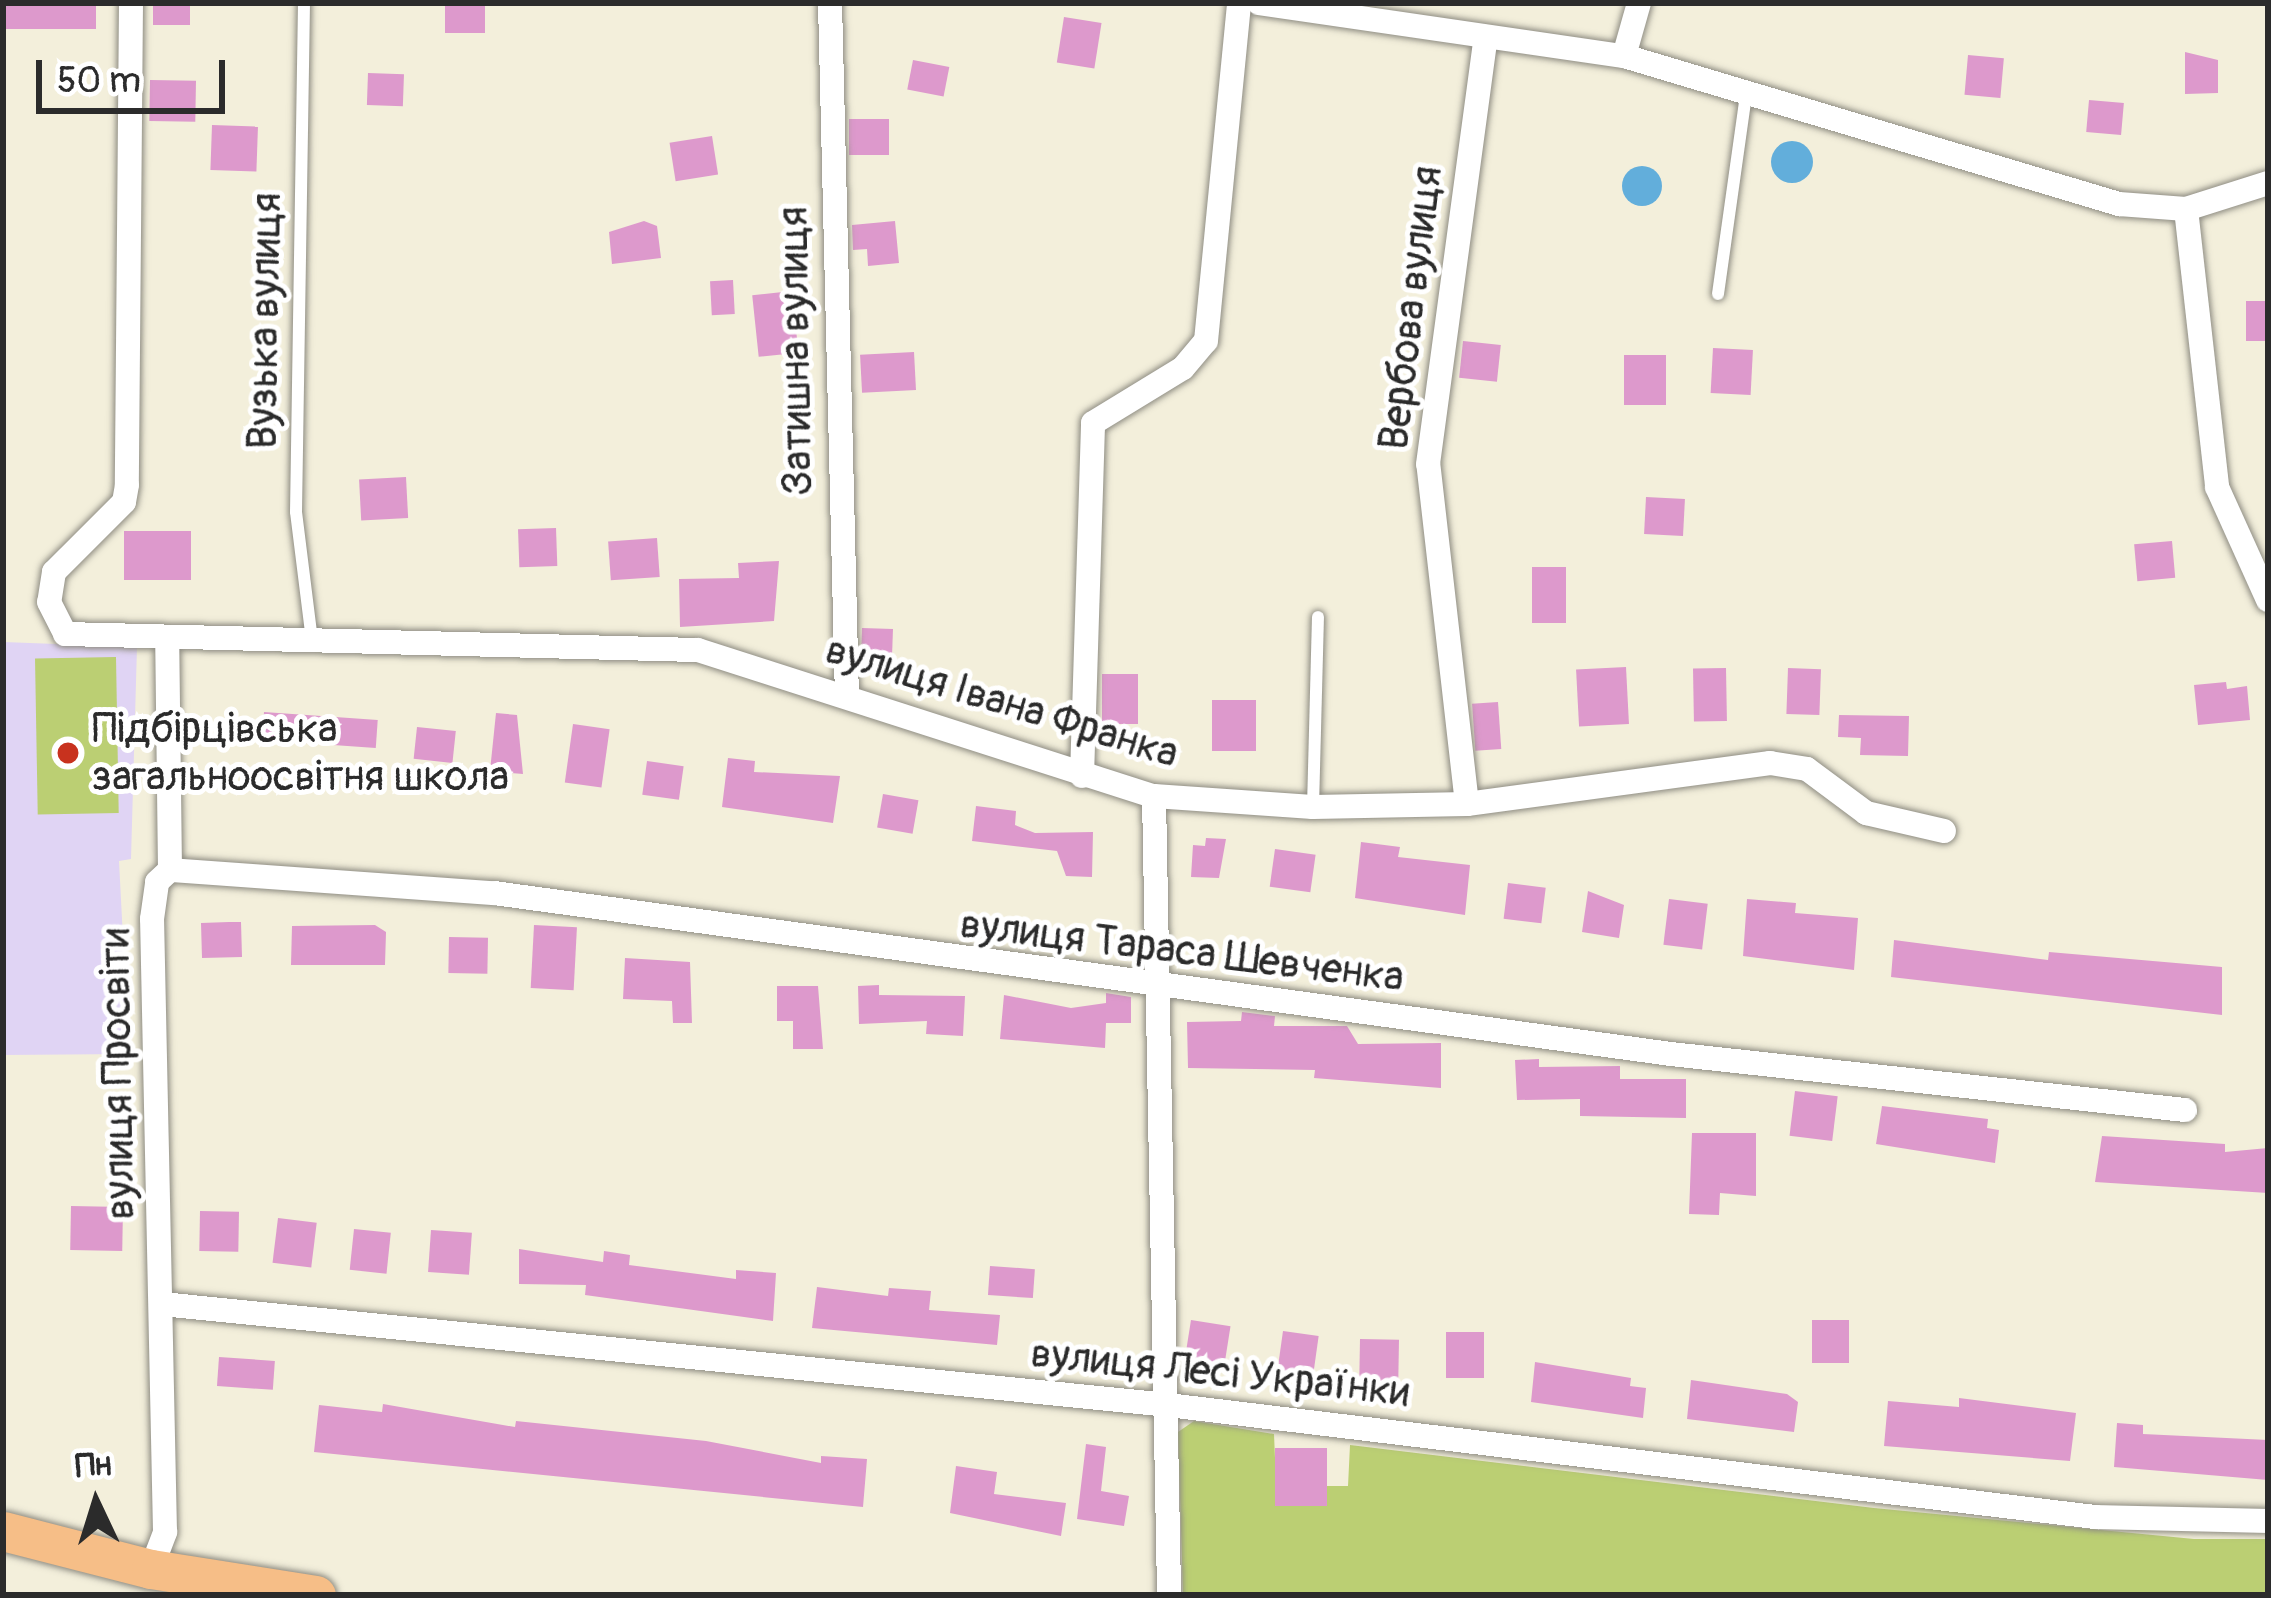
<!DOCTYPE html>
<meta charset="utf-8">
<style>
body{margin:0}
#map{position:relative;width:2271px;height:1598px;overflow:hidden;background:#f3efdb;font-family:Pangolin,sans-serif}
div>[style]{position:absolute}
[style*='--x']{left:calc(var(--x)*1px);top:calc(var(--y)*1px);width:calc(var(--w)*1px);rotate:calc(var(--a)*1deg)}
.built>*{inset:0;background:#e0d4f4}
.green>*{inset:0;background:#bbcf73;transform-origin:0 0}
.water>*{inset:0;background:#62aedb}
.round{border-radius:50%}
.building>*{inset:0;background:#d9c;transform-origin:0 0}
.roads{filter:drop-shadow(0 0 3px #8f8d83) drop-shadow(0 0 3px #8f8d83)}
.lane>*{height:12px;margin:-6px;padding:0 6px;transform-origin:6px;border-radius:6px;background:#fff}
.street>*{height:24px;margin:-12px;padding:0 12px;transform-origin:12px;border-radius:12px;background:#fff}
.primary>*{height:39px;margin:-19.5px;padding:0 19.5px;transform-origin:19.5px;border-radius:19.5px;background:#f6be87}
.dots>*{width:33px;height:33px;translate:-50% -50%;box-sizing:border-box;border:6px solid #fff;border-radius:50%}
span{translate:-50% -50%;white-space:nowrap;text-align:center;line-height:1.15;-webkit-text-stroke:10px #fff;paint-order:stroke}
.street-label{font-size:42px;color:#2b2b2b}
.poi-label{font-size:42px;color:#2b2b2b}
.left{translate:0 -50%;text-align:left}
.frame{position:absolute;inset:0;border:6px solid #2b2b2b;pointer-events:none}
.north{position:absolute;left:36px;top:1442px;width:120px;height:120px;-webkit-text-stroke:9px #fff;paint-order:stroke;rotate:356deg;font-size:33px;font-weight:700;line-height:48px;text-align:center;color:#2b2b2b}
.north::after{content:'';display:block;margin:auto;width:42px;height:54px;background:#2b2b2b;clip-path:polygon(50% 0,100% 100%,50% 72%,0 100%)}
.scale{position:absolute;left:36px;top:60px;width:189px;height:54px;box-sizing:border-box;border:6px solid #2b2b2b;border-top:0;padding-left:15px;font-size:36px;line-height:42px;white-space:nowrap;color:#2b2b2b;-webkit-text-stroke:9px #fff;paint-order:stroke}
</style>
<div id="map">
<div class="built">
<div style="clip-path:polygon(3px 642px,137px 647px,131px 859px,119px 861px,129px 1054px,3px 1055px)"></div>
</div>
<div class="green">
<div style="left:116px;top:657px;width:156px;height:81px;rotate:89deg"></div>
<div style="clip-path:polygon(1194px 1421px,1274px 1434px,1277px 1506px,1327px 1505px,1327px 1486px,1348px 1486px,1350px 1445px,1874px 1508px,2194px 1539px,2268px 1539px,2268px 1595px,1183px 1595px,1178px 1432px)"></div>
</div>
<div class="water">
<div class="round" style="left:1771px;top:141px;width:42px;height:42px"></div>
<div class="round" style="left:1622px;top:166px;width:40px;height:40px"></div>
</div>
<div class="building">
<div style="left:3px;top:3px;width:93px;height:26px"></div>
<div style="left:153px;top:3px;width:37px;height:22px"></div>
<div style="left:445px;top:3px;width:40px;height:30px"></div>
<div style="left:1064px;top:17px;width:38px;height:46px;rotate:9deg"></div>
<div style="clip-path:polygon(2185px 52px,2218px 60px,2218px 93px,2185px 94px)"></div>
<div style="left:1968px;top:55px;width:36px;height:40px;rotate:5deg"></div>
<div style="left:913px;top:60px;width:37px;height:30px;rotate:11deg"></div>
<div style="left:368px;top:73px;width:36px;height:32px;rotate:2deg"></div>
<div style="left:150px;top:80px;width:46px;height:41px;rotate:1deg"></div>
<div style="left:2089px;top:100px;width:35px;height:32px;rotate:5deg"></div>
<div style="left:889px;top:119px;width:36px;height:40px;rotate:90deg"></div>
<div style="left:212px;top:125px;width:46px;height:45px;rotate:2deg"></div>
<div style="left:712px;top:136px;width:39px;height:43px;rotate:81deg"></div>
<div style="clip-path:polygon(644px 221px,657px 226px,661px 258px,612px 264px,609px 232px)"></div>
<div style="clip-path:polygon(895px 221px,899px 263px,868px 266px,867px 249px,853px 250px,852px 225px)"></div>
<div style="left:733px;top:280px;width:34px;height:23px;rotate:87deg"></div>
<div style="left:792px;top:291px;width:62px;height:40px;rotate:84deg"></div>
<div style="left:2268px;top:301px;width:40px;height:22px;rotate:90deg"></div>
<div style="left:1463px;top:341px;width:38px;height:37px;rotate:6deg"></div>
<div style="left:1713px;top:348px;width:40px;height:45px;rotate:3deg"></div>
<div style="left:914px;top:352px;width:38px;height:54px;rotate:87deg"></div>
<div style="left:1624px;top:355px;width:42px;height:50px"></div>
<div style="left:406px;top:477px;width:41px;height:47px;rotate:87deg"></div>
<div style="left:1646px;top:497px;width:39px;height:37px;rotate:3deg"></div>
<div style="left:556px;top:528px;width:38px;height:38px;rotate:88deg"></div>
<div style="left:124px;top:531px;width:67px;height:49px"></div>
<div style="left:657px;top:538px;width:39px;height:49px;rotate:86deg"></div>
<div style="left:2172px;top:541px;width:37px;height:38px;rotate:85deg"></div>
<div style="clip-path:polygon(779px 561px,774px 621px,680px 627px,679px 579px,739px 578px,738px 563px)"></div>
<div style="left:1532px;top:567px;width:34px;height:56px"></div>
<div style="left:862px;top:628px;width:31px;height:39px;rotate:2deg"></div>
<div style="left:1626px;top:667px;width:57px;height:50px;rotate:87deg"></div>
<div style="left:1726px;top:668px;width:53px;height:33px;rotate:89deg"></div>
<div style="left:1788px;top:668px;width:33px;height:46px;rotate:2deg"></div>
<div style="left:1102px;top:674px;width:36px;height:50px"></div>
<div style="clip-path:polygon(2226px 682px,2227px 689px,2247px 686px,2250px 720px,2198px 725px,2194px 685px)"></div>
<div style="left:1212px;top:700px;width:44px;height:51px"></div>
<div style="left:1498px;top:702px;width:47px;height:26px;rotate:86deg"></div>
<div style="left:264px;top:712px;width:114px;height:28px;rotate:4deg"></div>
<div style="clip-path:polygon(496px 713px,517px 715px,523px 774px,490px 771px)"></div>
<div style="clip-path:polygon(1839px 715px,1909px 716px,1908px 756px,1860px 755px,1861px 738px,1838px 737px)"></div>
<div style="left:573px;top:724px;width:37px;height:59px;rotate:8deg"></div>
<div style="left:417px;top:727px;width:39px;height:32px;rotate:6deg"></div>
<div style="clip-path:polygon(728px 758px,755px 761px,754px 772px,840px 776px,833px 823px,722px 807px)"></div>
<div style="left:647px;top:761px;width:37px;height:34px;rotate:8deg"></div>
<div style="left:883px;top:794px;width:36px;height:34px;rotate:10deg"></div>
<div style="clip-path:polygon(976px 806px,1016px 811px,1015px 825px,1035px 833px,1093px 832px,1092px 877px,1066px 876px,1057px 851px,972px 841px)"></div>
<div style="clip-path:polygon(1206px 838px,1226px 839px,1219px 878px,1191px 877px,1193px 845px,1205px 846px)"></div>
<div style="clip-path:polygon(1361px 842px,1400px 847px,1398px 857px,1470px 865px,1465px 915px,1355px 898px)"></div>
<div style="left:1275px;top:849px;width:41px;height:38px;rotate:8deg"></div>
<div style="left:1508px;top:883px;width:38px;height:36px;rotate:7deg"></div>
<div style="clip-path:polygon(1588px 891px,1624px 905px,1619px 938px,1582px 932px)"></div>
<div style="left:1669px;top:899px;width:39px;height:46px;rotate:7deg"></div>
<div style="clip-path:polygon(1747px 899px,1796px 903px,1795px 913px,1858px 918px,1854px 970px,1743px 956px)"></div>
<div style="clip-path:polygon(229px 922px,241px 922px,242px 957px,202px 958px,201px 923px)"></div>
<div style="clip-path:polygon(375px 925px,386px 932px,385px 965px,291px 965px,292px 926px)"></div>
<div style="left:534px;top:925px;width:43px;height:63px;rotate:3deg"></div>
<div style="left:449px;top:937px;width:39px;height:36px;rotate:1deg"></div>
<div style="clip-path:polygon(1894px 940px,2048px 960px,2049px 952px,2222px 967px,2222px 1015px,1891px 977px)"></div>
<div style="clip-path:polygon(625px 958px,690px 962px,692px 1023px,673px 1023px,672px 1001px,623px 999px)"></div>
<div style="clip-path:polygon(879px 985px,879px 995px,965px 996px,963px 1036px,926px 1034px,927px 1021px,859px 1024px,858px 986px)"></div>
<div style="clip-path:polygon(777px 986px,818px 986px,823px 1049px,793px 1049px,793px 1021px,777px 1021px)"></div>
<div style="clip-path:polygon(1106px 993px,1131px 997px,1131px 1023px,1106px 1023px,1105px 1048px,1000px 1039px,1004px 995px,1071px 1008px,1106px 1003px)"></div>
<div style="clip-path:polygon(1242px 1012px,1275px 1016px,1274px 1026px,1347px 1026px,1358px 1044px,1441px 1043px,1441px 1088px,1314px 1078px,1315px 1070px,1188px 1068px,1187px 1022px,1241px 1021px)"></div>
<div style="clip-path:polygon(1539px 1059px,1539px 1067px,1620px 1066px,1620px 1079px,1686px 1079px,1686px 1118px,1580px 1116px,1580px 1099px,1517px 1100px,1515px 1060px)"></div>
<div style="left:1795px;top:1091px;width:43px;height:45px;rotate:7deg"></div>
<div style="clip-path:polygon(1882px 1106px,1988px 1119px,1987px 1128px,1999px 1130px,1995px 1163px,1876px 1144px)"></div>
<div style="clip-path:polygon(1692px 1133px,1756px 1133px,1756px 1196px,1720px 1193px,1719px 1215px,1689px 1214px)"></div>
<div style="clip-path:polygon(2102px 1136px,2225px 1144px,2225px 1152px,2268px 1148px,2268px 1193px,2095px 1182px)"></div>
<div style="left:71px;top:1206px;width:52px;height:44px;rotate:1deg"></div>
<div style="left:200px;top:1211px;width:39px;height:40px;rotate:1deg"></div>
<div style="left:278px;top:1218px;width:39px;height:45px;rotate:7deg"></div>
<div style="left:354px;top:1229px;width:37px;height:41px;rotate:6deg"></div>
<div style="left:431px;top:1230px;width:41px;height:42px;rotate:4deg"></div>
<div style="clip-path:polygon(519px 1249px,603px 1262px,604px 1251px,630px 1255px,629px 1265px,736px 1279px,736px 1270px,776px 1273px,773px 1321px,585px 1295px,586px 1285px,519px 1284px)"></div>
<div style="left:990px;top:1266px;width:45px;height:29px;rotate:4deg"></div>
<div style="clip-path:polygon(817px 1287px,888px 1296px,889px 1288px,931px 1291px,929px 1310px,1000px 1315px,997px 1345px,812px 1328px)"></div>
<div style="left:1191px;top:1320px;width:40px;height:44px;rotate:9deg"></div>
<div style="left:1812px;top:1320px;width:37px;height:43px"></div>
<div style="left:1283px;top:1331px;width:36px;height:43px;rotate:8deg"></div>
<div style="left:1484px;top:1332px;width:46px;height:38px;rotate:90deg"></div>
<div style="left:1360px;top:1339px;width:39px;height:44px;rotate:1deg"></div>
<div style="left:219px;top:1357px;width:56px;height:29px;rotate:4deg"></div>
<div style="clip-path:polygon(1535px 1362px,1631px 1378px,1630px 1386px,1646px 1388px,1643px 1418px,1531px 1402px)"></div>
<div style="clip-path:polygon(1691px 1380px,1787px 1394px,1798px 1402px,1794px 1432px,1687px 1419px)"></div>
<div style="clip-path:polygon(1959px 1398px,2076px 1413px,2070px 1461px,1884px 1446px,1888px 1401px,1959px 1407px)"></div>
<div style="clip-path:polygon(383px 1404px,515px 1427px,516px 1421px,706px 1441px,821px 1463px,821px 1456px,867px 1459px,863px 1507px,314px 1452px,319px 1405px,382px 1412px)"></div>
<div style="clip-path:polygon(2117px 1423px,2143px 1425px,2143px 1434px,2268px 1440px,2268px 1480px,2114px 1467px)"></div>
<div style="clip-path:polygon(1086px 1444px,1106px 1447px,1101px 1491px,1129px 1496px,1124px 1526px,1077px 1519px)"></div>
<div style="left:1275px;top:1448px;width:52px;height:58px"></div>
<div style="clip-path:polygon(956px 1466px,997px 1472px,994px 1494px,1066px 1503px,1061px 1536px,950px 1513px)"></div>
</div>
<div class="roads">
<div class="lane">
<div style="--x:304;--y:3;--w:509;--a:90.9"></div>
<div style="--x:296;--y:512;--w:129;--a:82.9"></div>
<div style="--x:1718;--y:294;--w:208;--a:-82"></div>
<div style="--x:1313;--y:807;--w:190;--a:-88.5"></div>
</div>
<div class="street">
<div style="--x:131;--y:3;--w:482;--a:90.5"></div>
<div style="--x:127;--y:485;--w:17;--a:100"></div>
<div style="--x:124;--y:502;--w:99;--a:135"></div>
<div style="--x:54;--y:572;--w:30;--a:99"></div>
<div style="--x:49;--y:602;--w:36;--a:63"></div>
<div style="--x:65;--y:634;--w:633;--a:1.45"></div>
<div style="--x:698;--y:650;--w:479;--a:17.8"></div>
<div style="--x:1154;--y:796;--w:159;--a:4"></div>
<div style="--x:1313;--y:807;--w:154;--a:-1.1"></div>
<div style="--x:1467;--y:804;--w:306;--a:-7.7"></div>
<div style="--x:1770;--y:763;--w:37;--a:9"></div>
<div style="--x:1807;--y:769;--w:74;--a:36.7"></div>
<div style="--x:1866;--y:813;--w:80;--a:13"></div>
<div style="--x:830;--y:3;--w:694;--a:88.6"></div>
<div style="--x:1259;--y:3;--w:369;--a:8.3"></div>
<div style="--x:1624;--y:56;--w:517;--a:16.65"></div>
<div style="--x:2119;--y:204;--w:67;--a:4.3"></div>
<div style="--x:2186;--y:209;--w:86;--a:-17.6"></div>
<div style="--x:1624;--y:56;--w:55;--a:-74.2"></div>
<div style="--x:2186;--y:209;--w:280;--a:83.6"></div>
<div style="--x:2217;--y:487;--w:124;--a:65.7"></div>
<div style="--x:1082;--y:776;--w:353;--a:-88.2"></div>
<div style="--x:1093;--y:423;--w:105;--a:-31.4"></div>
<div style="--x:1183;--y:368;--w:35;--a:-50"></div>
<div style="--x:1206;--y:341;--w:340;--a:-84.4"></div>
<div style="--x:1154;--y:796;--w:799;--a:88.92"></div>
<div style="--x:1467;--y:804;--w:342;--a:-96.5"></div>
<div style="--x:1428;--y:464;--w:431;--a:-82.3"></div>
<div style="--x:170;--y:870;--w:325;--a:4.1"></div>
<div style="--x:494;--y:893;--w:1188;--a:7.79"></div>
<div style="--x:1671;--y:1054;--w:517;--a:6.22"></div>
<div style="--x:162;--y:1304;--w:1011;--a:5.73"></div>
<div style="--x:1168;--y:1405;--w:934;--a:6.89"></div>
<div style="--x:2095;--y:1517;--w:173;--a:1.3"></div>
<div style="--x:151;--y:1569;--w:40;--a:-69"></div>
<div style="--x:165;--y:1532;--w:613;--a:-91.21"></div>
<div style="--x:152;--y:919;--w:37;--a:-82"></div>
<div style="--x:157;--y:882;--w:18;--a:-43"></div>
<div style="--x:170;--y:870;--w:232;--a:-90.7"></div>
</div>
<div class="primary">
<div style="--x:3;--y:1531;--w:153;--a:14.4"></div>
<div style="--x:151;--y:1569;--w:167;--a:9"></div>
</div>
</div>
<div class="dots">
<div style="left:68px;top:753px;background:#c8321e"></div>
</div>
<div class="street-label">
<span style="left:1411px;top:308px;rotate:-83deg">Вербова вулиця</span>
<span style="left:265px;top:321px;rotate:-89deg">Вузька вулиця</span>
<span style="left:796px;top:351px;rotate:-91deg">Затишна вулиця</span>
<span style="left:1002px;top:702px;rotate:17deg">вулиця Івана Франка</span>
<span style="left:1182px;top:951px;rotate:7deg">вулиця Тараса Шевченка</span>
<span style="left:118px;top:1074px;rotate:-91deg">вулиця Просвіти</span>
<span style="left:1220px;top:1373px;rotate:6deg">вулиця Лесі Українки</span>
</div>
<div class="poi-label">
<span class="left" style="left:92px;top:753px">Підбірцівська<br>загальноосвітня школа</span>
</div>
<div class="frame"></div>
<div class="north">Пн</div>
<div class="scale">50 m</div>
</div>
